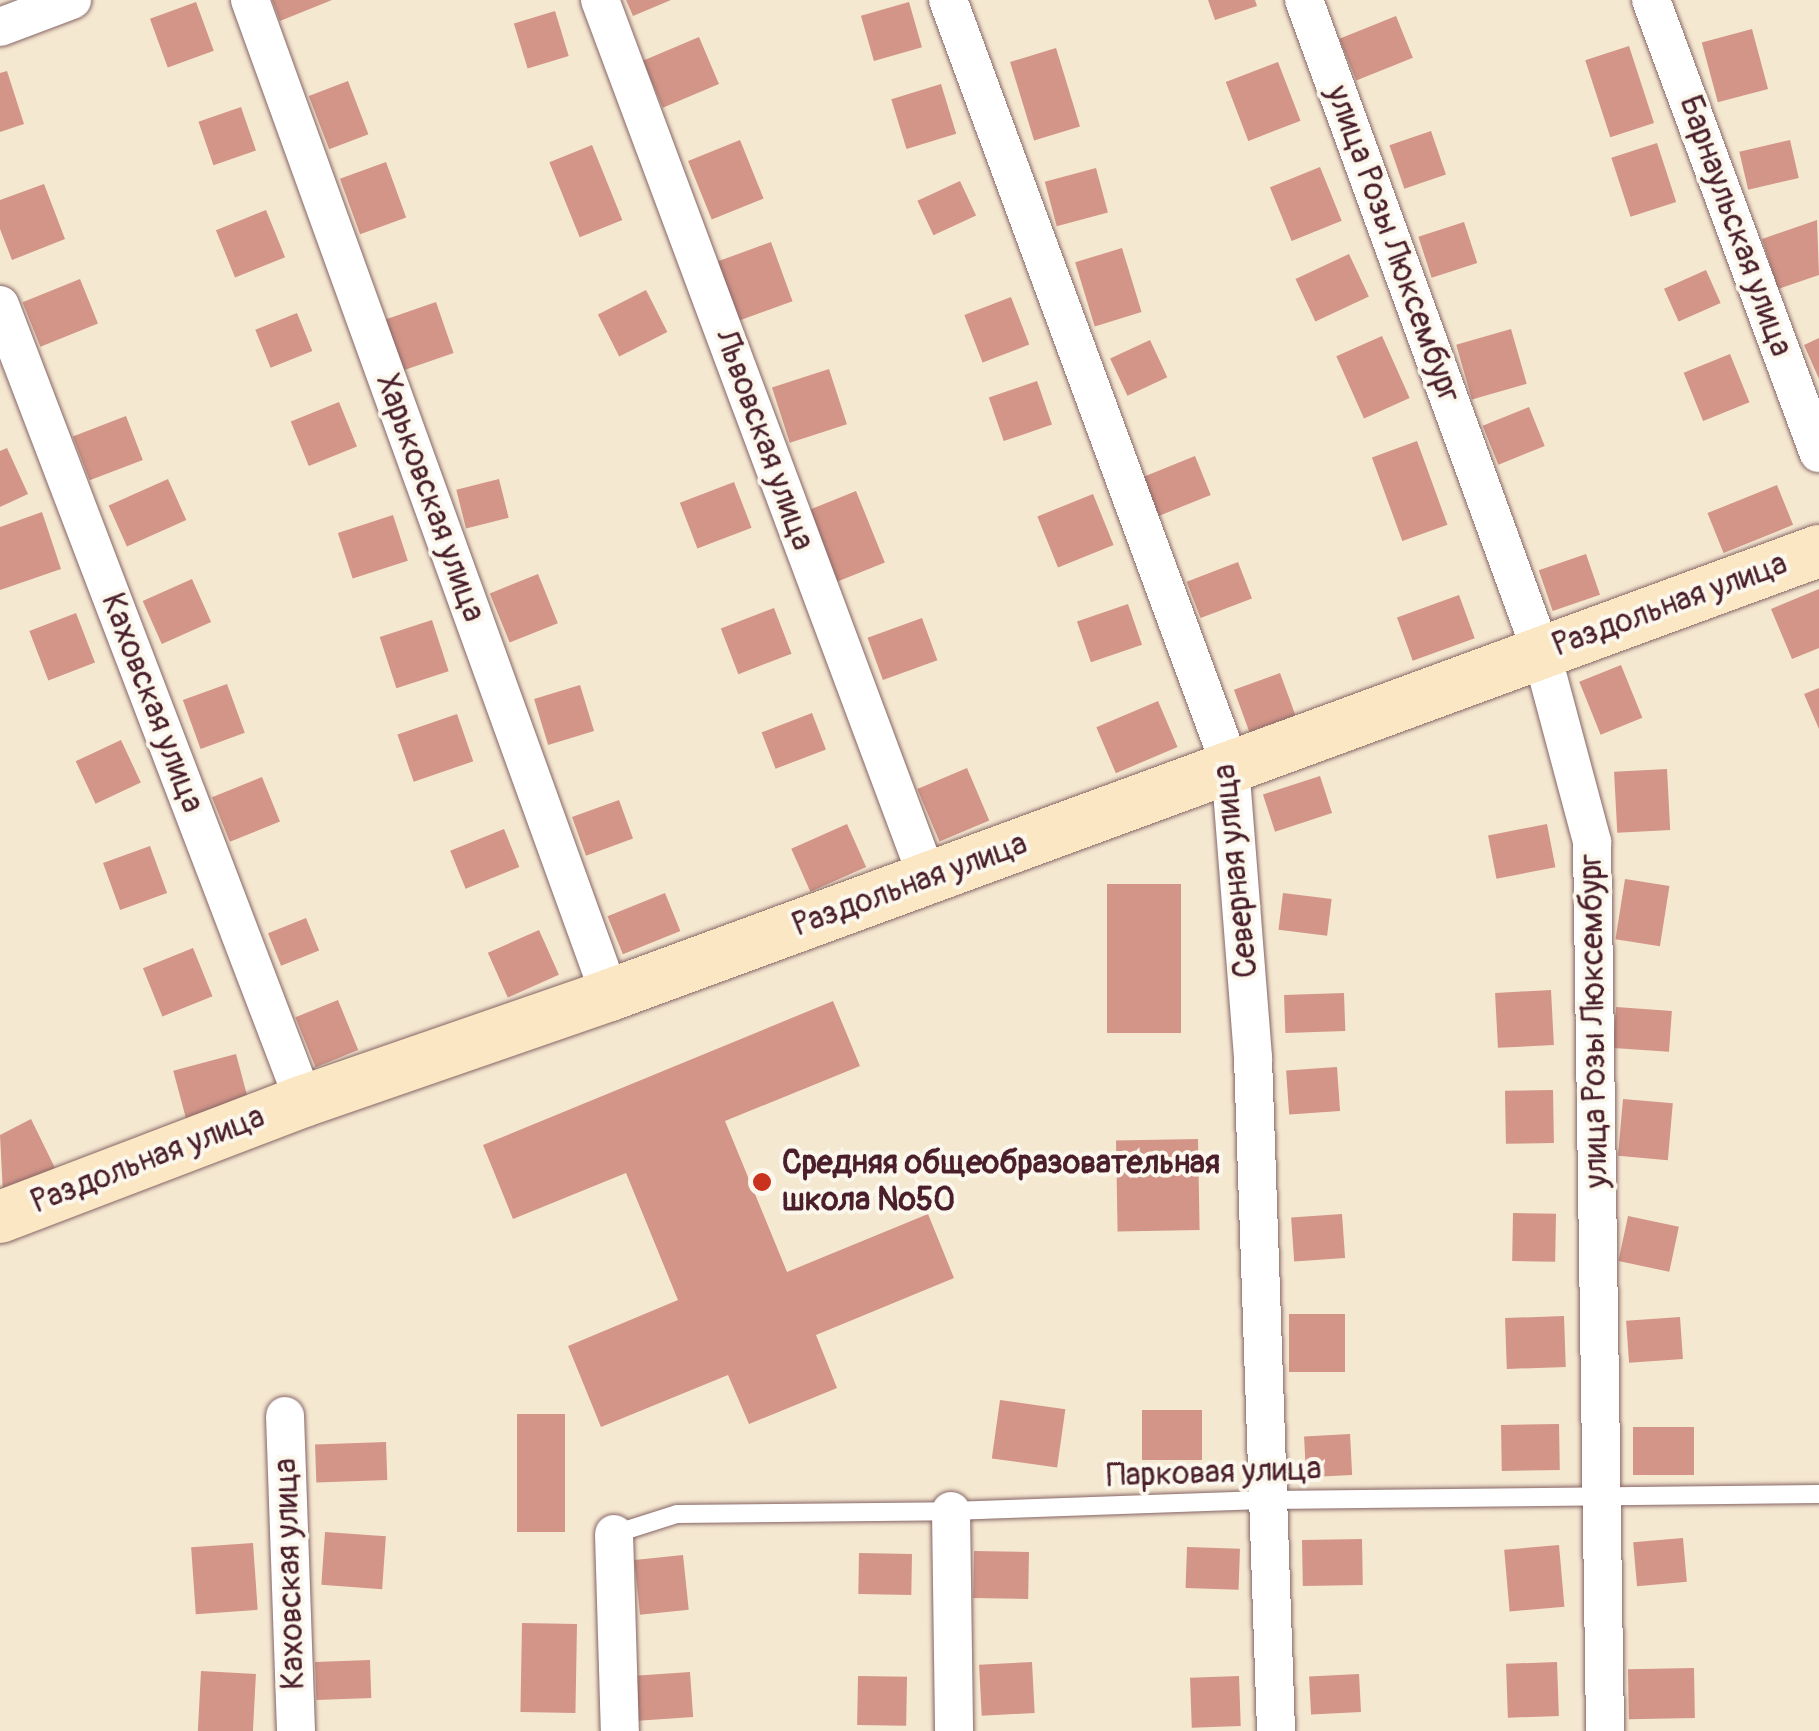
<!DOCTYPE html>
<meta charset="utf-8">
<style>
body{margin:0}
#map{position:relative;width:1819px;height:1731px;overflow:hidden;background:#f5e8d1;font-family:Pangolin,sans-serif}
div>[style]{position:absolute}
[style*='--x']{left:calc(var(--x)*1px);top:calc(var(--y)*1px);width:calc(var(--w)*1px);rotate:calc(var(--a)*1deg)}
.building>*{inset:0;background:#d29588;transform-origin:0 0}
.roads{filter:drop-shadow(0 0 2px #866565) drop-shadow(0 0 2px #866565)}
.lane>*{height:18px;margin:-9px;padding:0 9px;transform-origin:9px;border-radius:9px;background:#fff}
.street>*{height:38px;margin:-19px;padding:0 19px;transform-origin:19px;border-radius:19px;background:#fff}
.secondary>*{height:52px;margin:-26px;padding:0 26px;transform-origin:26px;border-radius:26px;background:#fbe7c3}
.dots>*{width:28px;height:28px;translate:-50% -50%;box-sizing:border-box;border:5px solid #fbf7ec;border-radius:50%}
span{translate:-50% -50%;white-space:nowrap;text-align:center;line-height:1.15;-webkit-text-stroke:8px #fbf7ec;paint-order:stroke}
.street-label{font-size:32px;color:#4a1f2b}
.poi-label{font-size:32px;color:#4a1f2b;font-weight:700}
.left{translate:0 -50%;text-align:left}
</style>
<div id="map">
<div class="building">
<div style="clip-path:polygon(272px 0,332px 0,280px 21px)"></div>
<div style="clip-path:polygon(626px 0,671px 0,633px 16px)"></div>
<div style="clip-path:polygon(1208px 0,1255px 0,1257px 6px,1215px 20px)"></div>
<div style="left:196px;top:2px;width:52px;height:49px;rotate:70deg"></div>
<div style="left:909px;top:2px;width:47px;height:50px;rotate:74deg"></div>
<div style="left:555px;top:11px;width:47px;height:43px;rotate:73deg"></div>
<div style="left:1396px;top:16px;width:45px;height:61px;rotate:68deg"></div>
<div style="left:1752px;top:29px;width:62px;height:52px;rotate:75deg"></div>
<div style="left:699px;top:37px;width:51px;height:61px;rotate:67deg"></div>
<div style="left:1629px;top:46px;width:81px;height:46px;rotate:72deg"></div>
<div style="left:1056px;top:48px;width:82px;height:48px;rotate:73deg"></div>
<div style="left:1278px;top:62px;width:63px;height:56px;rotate:69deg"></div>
<div style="clip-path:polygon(7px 71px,24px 124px,0 132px,0 73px)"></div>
<div style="left:348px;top:81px;width:57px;height:42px;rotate:69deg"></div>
<div style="left:941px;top:84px;width:52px;height:52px;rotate:73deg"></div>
<div style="left:241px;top:107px;width:46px;height:45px;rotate:71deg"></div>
<div style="left:1431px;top:131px;width:46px;height:44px;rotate:71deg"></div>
<div style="left:740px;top:140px;width:63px;height:56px;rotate:68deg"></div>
<div style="left:1790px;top:140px;width:39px;height:52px;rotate:77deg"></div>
<div style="left:1657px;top:143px;width:62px;height:48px;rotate:72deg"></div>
<div style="left:592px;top:145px;width:81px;height:46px;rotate:68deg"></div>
<div style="left:386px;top:162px;width:59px;height:49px;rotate:70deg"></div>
<div style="left:1320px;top:167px;width:58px;height:54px;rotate:68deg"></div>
<div style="left:1096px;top:168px;width:46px;height:53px;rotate:75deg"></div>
<div style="left:960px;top:181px;width:38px;height:47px;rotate:65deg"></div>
<div style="clip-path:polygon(44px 184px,65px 239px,12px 260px,0 229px,0 200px)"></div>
<div style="left:266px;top:210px;width:51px;height:54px;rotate:68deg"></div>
<div style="clip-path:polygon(1817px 220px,1819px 275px,1778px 289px,1762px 239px)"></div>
<div style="left:1464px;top:222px;width:43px;height:48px;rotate:72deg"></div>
<div style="left:771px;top:242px;width:63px;height:58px;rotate:70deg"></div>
<div style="left:1122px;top:248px;width:67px;height:49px;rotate:73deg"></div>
<div style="left:1349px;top:254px;width:47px;height:59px;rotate:65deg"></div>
<div style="left:1706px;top:270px;width:36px;height:46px;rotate:66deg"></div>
<div style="left:80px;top:279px;width:48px;height:62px;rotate:68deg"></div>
<div style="left:646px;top:290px;width:47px;height:54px;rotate:63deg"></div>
<div style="left:1011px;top:297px;width:51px;height:50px;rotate:69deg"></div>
<div style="left:436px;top:302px;width:54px;height:55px;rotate:71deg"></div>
<div style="left:297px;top:313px;width:41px;height:45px;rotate:68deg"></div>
<div style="left:1511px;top:329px;width:57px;height:57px;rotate:74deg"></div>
<div style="left:1382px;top:336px;width:68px;height:50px;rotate:66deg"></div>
<div style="clip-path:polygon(1819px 338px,1819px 379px,1804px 345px)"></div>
<div style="left:1150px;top:340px;width:41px;height:44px;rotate:65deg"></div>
<div style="left:1730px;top:354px;width:52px;height:50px;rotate:68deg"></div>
<div style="left:829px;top:369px;width:58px;height:60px;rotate:72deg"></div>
<div style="left:1037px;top:381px;width:46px;height:51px;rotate:71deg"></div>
<div style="left:339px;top:402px;width:48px;height:52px;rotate:68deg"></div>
<div style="left:1529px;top:407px;width:42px;height:50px;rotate:68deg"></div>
<div style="left:126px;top:416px;width:47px;height:57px;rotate:69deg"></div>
<div style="left:1417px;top:441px;width:89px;height:48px;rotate:70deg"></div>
<div style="clip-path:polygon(7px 448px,28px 494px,0 507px,0 451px)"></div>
<div style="left:1195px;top:456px;width:42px;height:58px;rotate:68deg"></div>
<div style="left:168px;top:479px;width:45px;height:65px;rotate:66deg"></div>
<div style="left:499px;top:479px;width:40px;height:44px;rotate:76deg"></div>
<div style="left:734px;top:482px;width:49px;height:58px;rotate:69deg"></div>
<div style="left:1777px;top:485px;width:43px;height:75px;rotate:68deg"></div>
<div style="left:856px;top:491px;width:77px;height:55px;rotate:68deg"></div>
<div style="left:1093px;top:494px;width:55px;height:60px;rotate:68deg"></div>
<div style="clip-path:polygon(42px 512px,61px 569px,0 590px,0 527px)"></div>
<div style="left:393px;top:515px;width:48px;height:58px;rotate:72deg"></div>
<div style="left:1586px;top:554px;width:43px;height:50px;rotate:71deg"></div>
<div style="left:1238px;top:562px;width:39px;height:55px;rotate:69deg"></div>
<div style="left:538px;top:574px;width:53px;height:52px;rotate:68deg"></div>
<div style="left:192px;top:579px;width:47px;height:54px;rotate:66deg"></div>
<div style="clip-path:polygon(1819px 589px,1819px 648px,1792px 659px,1771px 609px)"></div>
<div style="left:1459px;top:595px;width:46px;height:66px;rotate:70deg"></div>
<div style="left:1128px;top:604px;width:43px;height:54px;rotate:71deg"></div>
<div style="left:774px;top:608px;width:49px;height:57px;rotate:69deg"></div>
<div style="left:76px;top:613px;width:53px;height:50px;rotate:69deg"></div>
<div style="left:922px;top:618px;width:45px;height:58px;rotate:70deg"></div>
<div style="left:432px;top:620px;width:54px;height:55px;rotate:72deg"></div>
<div style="left:1621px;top:665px;width:57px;height:45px;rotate:68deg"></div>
<div style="left:1280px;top:673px;width:45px;height:49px;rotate:70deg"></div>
<div style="left:227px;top:684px;width:52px;height:47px;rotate:70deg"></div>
<div style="left:580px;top:685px;width:48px;height:48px;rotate:73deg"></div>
<div style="clip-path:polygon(1819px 688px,1819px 729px,1804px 694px)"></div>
<div style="left:1158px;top:701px;width:50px;height:67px;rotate:67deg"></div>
<div style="left:812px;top:713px;width:39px;height:54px;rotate:69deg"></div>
<div style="left:457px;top:714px;width:50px;height:63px;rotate:71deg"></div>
<div style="left:121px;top:740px;width:47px;height:50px;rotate:65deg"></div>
<div style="left:967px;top:768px;width:57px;height:54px;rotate:67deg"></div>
<div style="left:1667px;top:769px;width:61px;height:53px;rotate:87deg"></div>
<div style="left:1320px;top:776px;width:39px;height:60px;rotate:72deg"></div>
<div style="left:262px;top:777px;width:48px;height:54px;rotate:68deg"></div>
<div style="left:619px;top:800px;width:41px;height:50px;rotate:70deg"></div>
<div style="left:847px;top:824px;width:47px;height:61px;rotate:66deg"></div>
<div style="left:1547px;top:824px;width:44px;height:60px;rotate:79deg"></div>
<div style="left:504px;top:829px;width:41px;height:58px;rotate:68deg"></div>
<div style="left:150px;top:846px;width:50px;height:50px;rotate:70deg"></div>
<div style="left:1625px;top:879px;width:45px;height:61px;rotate:9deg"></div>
<div style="left:1107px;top:884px;width:74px;height:149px"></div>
<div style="left:665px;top:893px;width:41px;height:62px;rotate:68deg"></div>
<div style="left:1283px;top:893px;width:49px;height:37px;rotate:7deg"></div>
<div style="left:306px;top:918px;width:35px;height:41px;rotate:68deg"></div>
<div style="left:539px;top:930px;width:49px;height:56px;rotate:66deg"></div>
<div style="left:193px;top:948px;width:52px;height:54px;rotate:68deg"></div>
<div style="left:1551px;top:990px;width:55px;height:56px;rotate:87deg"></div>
<div style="left:1344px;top:993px;width:38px;height:60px;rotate:88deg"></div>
<div style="left:338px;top:1000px;width:54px;height:46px;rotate:68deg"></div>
<div style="clip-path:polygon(833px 1001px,860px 1066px,725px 1121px,787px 1272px,928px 1214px,954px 1278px,816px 1335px,837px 1388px,749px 1424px,728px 1375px,601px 1427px,568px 1346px,678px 1300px,626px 1173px,513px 1219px,483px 1145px)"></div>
<div style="left:1616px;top:1007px;width:56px;height:41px;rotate:4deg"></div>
<div style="left:236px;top:1054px;width:50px;height:65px;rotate:75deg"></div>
<div style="left:1337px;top:1067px;width:44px;height:51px;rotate:86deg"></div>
<div style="left:1553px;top:1090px;width:53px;height:48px;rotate:89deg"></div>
<div style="left:1623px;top:1099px;width:50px;height:57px;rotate:5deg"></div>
<div style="clip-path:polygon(31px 1119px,55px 1168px,3px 1194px,0 1135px)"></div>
<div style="left:1198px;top:1139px;width:91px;height:82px;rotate:89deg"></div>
<div style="left:1513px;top:1213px;width:43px;height:48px;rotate:1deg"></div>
<div style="left:1342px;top:1214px;width:44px;height:51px;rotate:86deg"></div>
<div style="left:1628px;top:1216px;width:52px;height:46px;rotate:12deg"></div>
<div style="left:1345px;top:1314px;width:58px;height:56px;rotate:90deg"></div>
<div style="left:1564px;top:1316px;width:51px;height:59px;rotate:88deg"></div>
<div style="left:1680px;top:1317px;width:42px;height:54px;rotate:86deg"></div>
<div style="left:1000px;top:1400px;width:66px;height:59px;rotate:8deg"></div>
<div style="left:1142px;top:1410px;width:60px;height:50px"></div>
<div style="left:517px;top:1414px;width:48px;height:118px"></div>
<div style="left:1559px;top:1424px;width:46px;height:58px;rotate:89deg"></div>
<div style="left:1633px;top:1427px;width:61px;height:48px"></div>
<div style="left:1350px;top:1434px;width:41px;height:46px;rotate:87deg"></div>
<div style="left:386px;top:1442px;width:38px;height:71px;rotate:88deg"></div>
<div style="left:325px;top:1532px;width:61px;height:53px;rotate:4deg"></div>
<div style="left:1683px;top:1538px;width:44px;height:50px;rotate:85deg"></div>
<div style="left:1362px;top:1539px;width:46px;height:60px;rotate:89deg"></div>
<div style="left:253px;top:1543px;width:67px;height:62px;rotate:86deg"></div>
<div style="left:1559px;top:1545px;width:62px;height:55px;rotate:85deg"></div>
<div style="left:1187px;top:1547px;width:53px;height:41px;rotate:2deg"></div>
<div style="left:974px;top:1551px;width:55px;height:47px;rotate:1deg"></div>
<div style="left:859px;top:1553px;width:53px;height:41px;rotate:1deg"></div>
<div style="left:683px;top:1555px;width:55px;height:49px;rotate:84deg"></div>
<div style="left:522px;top:1623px;width:55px;height:89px;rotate:1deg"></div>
<div style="left:370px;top:1660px;width:38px;height:55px;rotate:88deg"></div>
<div style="left:1032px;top:1662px;width:51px;height:53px;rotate:87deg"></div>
<div style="left:1557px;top:1662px;width:54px;height:51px;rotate:88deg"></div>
<div style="left:1694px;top:1668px;width:50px;height:66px;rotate:89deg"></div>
<div style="left:201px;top:1671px;width:55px;height:60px;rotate:3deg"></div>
<div style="left:690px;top:1672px;width:45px;height:55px;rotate:86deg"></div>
<div style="left:1359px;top:1674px;width:38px;height:50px;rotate:87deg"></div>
<div style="left:858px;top:1676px;width:49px;height:49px;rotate:1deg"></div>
<div style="left:1239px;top:1676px;width:50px;height:49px;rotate:88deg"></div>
</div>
<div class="roads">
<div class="lane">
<div style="--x:614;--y:1534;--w:66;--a:-17.6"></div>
<div style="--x:677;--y:1514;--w:274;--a:-0.6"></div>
<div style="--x:951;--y:1511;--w:319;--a:-2"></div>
<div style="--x:1270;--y:1500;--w:549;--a:-0.63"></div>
</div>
<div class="street">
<div style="--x:250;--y:0;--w:1058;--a:70.11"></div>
<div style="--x:600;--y:0;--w:938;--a:69.54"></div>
<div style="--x:948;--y:0;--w:815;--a:69.76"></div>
<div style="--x:1230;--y:765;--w:294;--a:85.5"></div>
<div style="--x:1253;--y:1058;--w:673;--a:88.04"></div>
<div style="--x:1304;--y:0;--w:693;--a:70"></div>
<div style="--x:1541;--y:651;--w:198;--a:75"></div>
<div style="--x:1592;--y:842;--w:889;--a:89.16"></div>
<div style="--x:1651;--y:0;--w:483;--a:69.7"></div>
<div style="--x:0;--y:27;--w:77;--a:-20.6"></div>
<div style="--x:0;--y:305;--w:852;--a:69.1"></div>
<div style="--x:285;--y:1416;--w:315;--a:88"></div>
<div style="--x:951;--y:1511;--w:220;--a:89.2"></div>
<div style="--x:614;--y:1534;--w:197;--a:88.3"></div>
</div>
<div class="secondary">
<div style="--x:0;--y:1217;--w:325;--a:-20.9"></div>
<div style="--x:304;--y:1101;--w:324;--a:-19.1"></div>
<div style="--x:610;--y:995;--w:1288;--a:-20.17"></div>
</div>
</div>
<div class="dots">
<div style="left:762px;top:1182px;background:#c8321e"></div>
</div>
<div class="street-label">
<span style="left:1735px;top:226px;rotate:70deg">Барнаульская улица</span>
<span style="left:1393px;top:244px;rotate:70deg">улица Розы Люксембург</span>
<span style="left:764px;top:440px;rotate:70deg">Львовская улица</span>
<span style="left:430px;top:498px;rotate:70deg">Харьковская улица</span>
<span style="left:1670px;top:605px;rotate:-20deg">Раздольная улица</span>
<span style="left:152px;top:703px;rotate:69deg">Каховская улица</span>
<span style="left:1236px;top:871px;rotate:-96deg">Северная улица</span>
<span style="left:910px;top:885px;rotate:-20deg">Раздольная улица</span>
<span style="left:1594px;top:1021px;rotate:-91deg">улица Розы Люксембург</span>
<span style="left:148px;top:1160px;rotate:-21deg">Раздольная улица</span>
<span style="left:1214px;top:1473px;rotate:-2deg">Парковая улица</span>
<span style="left:290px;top:1574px;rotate:-92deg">Каховская улица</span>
</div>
<div class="poi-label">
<span class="left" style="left:782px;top:1182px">Средняя общеобразовательная<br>школа №50</span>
</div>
</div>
